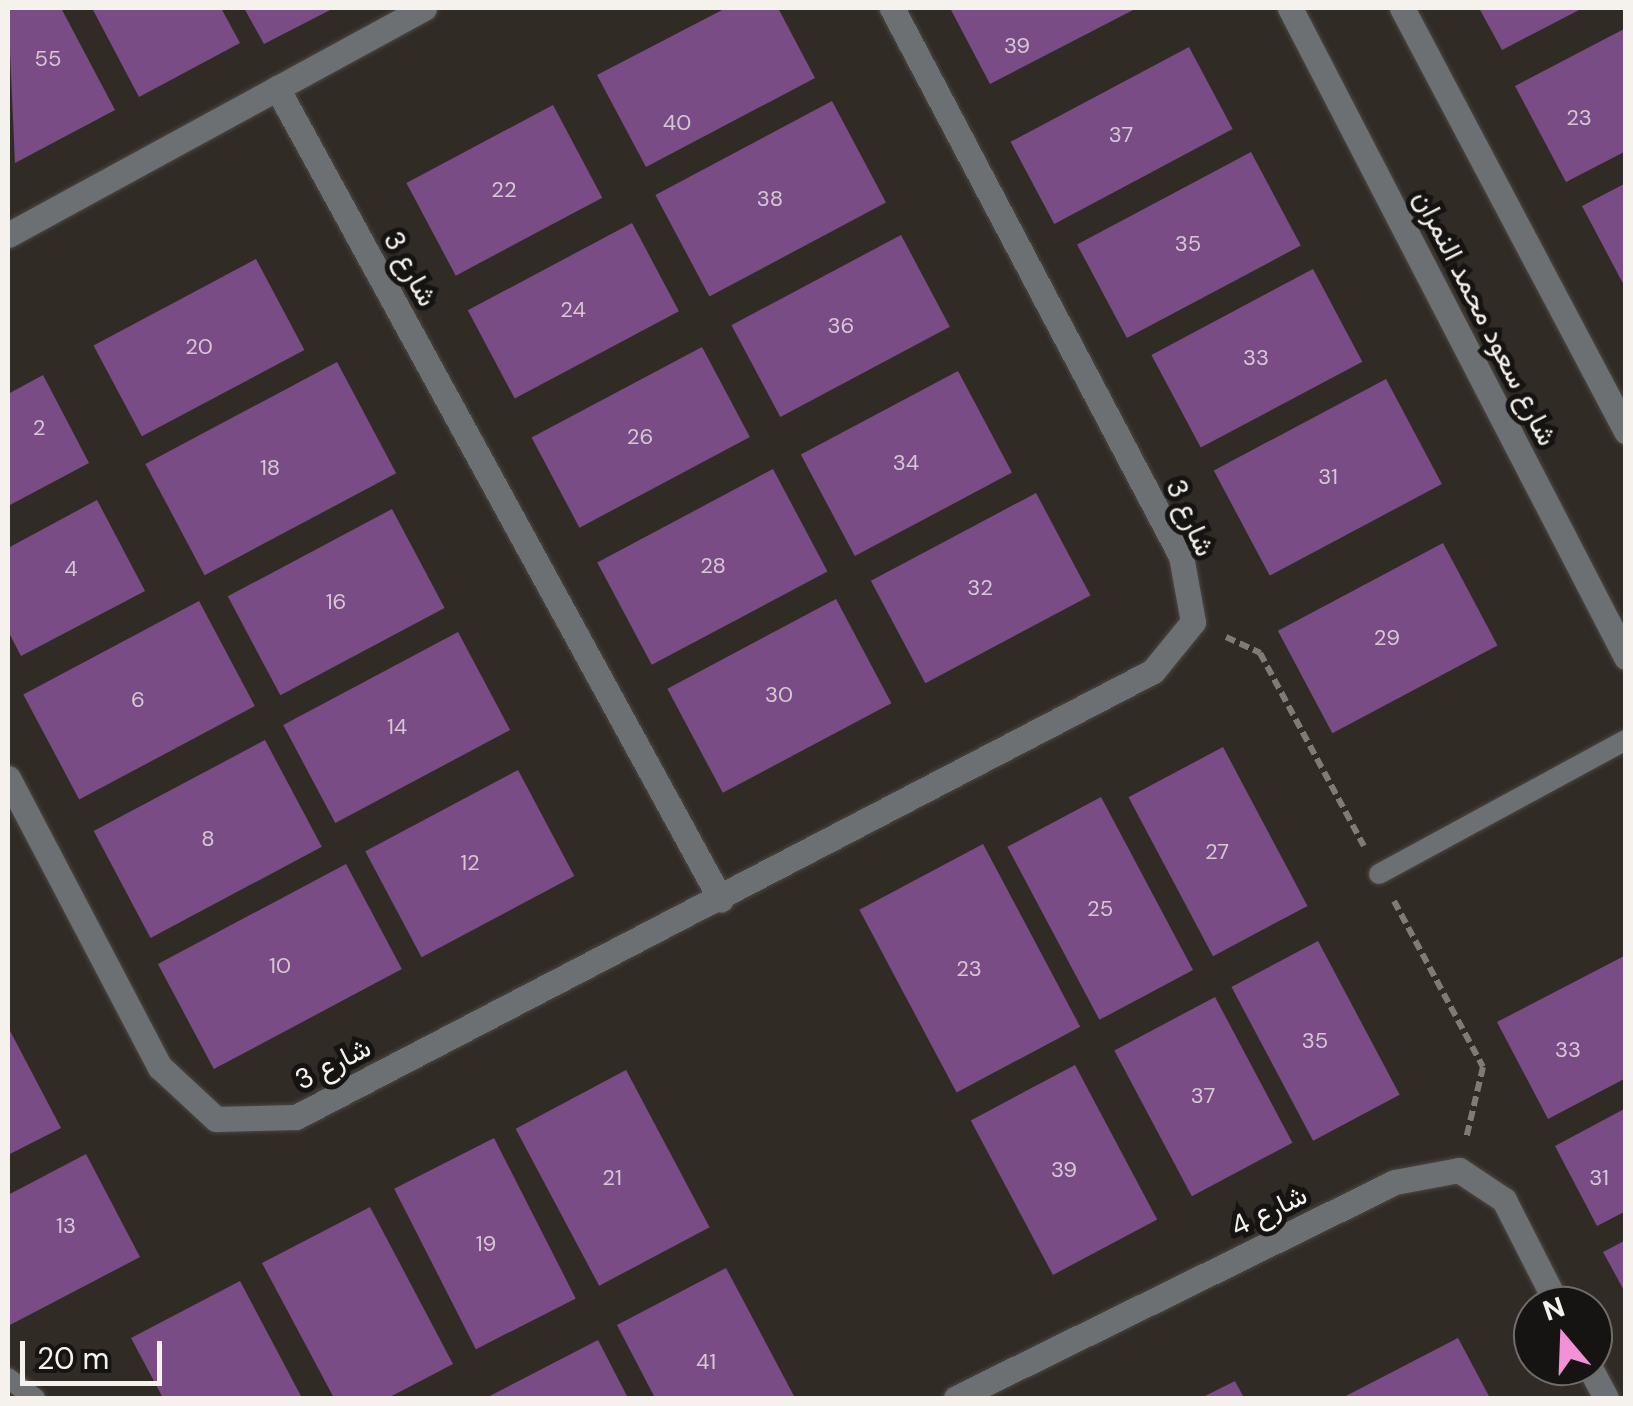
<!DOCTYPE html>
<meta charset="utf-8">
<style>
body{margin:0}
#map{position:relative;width:1633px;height:1406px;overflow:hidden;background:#312b26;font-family:"DM Sans",Vazirmatn,sans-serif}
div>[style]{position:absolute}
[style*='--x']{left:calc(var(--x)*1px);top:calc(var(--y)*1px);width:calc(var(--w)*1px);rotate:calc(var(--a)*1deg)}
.building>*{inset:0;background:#7a4c86;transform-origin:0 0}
.path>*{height:6px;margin-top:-3px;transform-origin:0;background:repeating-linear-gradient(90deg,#817b77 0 10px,transparent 0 15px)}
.roads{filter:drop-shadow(0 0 2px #4c4742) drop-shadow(0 0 2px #4c4742)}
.service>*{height:20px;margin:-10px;padding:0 10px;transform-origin:10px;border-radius:10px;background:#6d7073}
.minor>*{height:25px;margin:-12.5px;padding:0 12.5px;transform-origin:12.5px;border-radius:12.5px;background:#6d7073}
.tertiary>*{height:25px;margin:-12.5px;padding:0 12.5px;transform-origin:12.5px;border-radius:12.5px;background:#6d7073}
span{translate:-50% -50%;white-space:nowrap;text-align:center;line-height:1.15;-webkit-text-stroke:10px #161412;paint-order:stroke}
.number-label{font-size:22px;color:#d6c8d3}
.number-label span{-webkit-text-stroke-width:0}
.street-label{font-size:28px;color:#f5f1ed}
.frame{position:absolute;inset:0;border:10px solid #f5f1ed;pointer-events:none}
.north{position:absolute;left:1513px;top:1286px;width:100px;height:100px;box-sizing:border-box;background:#161412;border:2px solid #6f6c6a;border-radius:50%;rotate:341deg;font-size:28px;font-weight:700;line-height:40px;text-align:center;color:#f5f1ed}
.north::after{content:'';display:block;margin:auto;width:35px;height:45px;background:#f391d6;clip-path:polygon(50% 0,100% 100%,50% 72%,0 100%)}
.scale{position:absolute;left:20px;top:1341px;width:142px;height:45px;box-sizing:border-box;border:5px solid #f5f1ed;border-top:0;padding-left:12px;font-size:30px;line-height:35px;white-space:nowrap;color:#f5f1ed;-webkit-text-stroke:8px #161412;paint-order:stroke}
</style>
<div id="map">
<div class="building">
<div style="clip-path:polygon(8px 8px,61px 8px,115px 110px,15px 163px)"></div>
<div style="clip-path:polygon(92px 8px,221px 8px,240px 43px,139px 97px)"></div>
<div style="clip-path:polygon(244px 8px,334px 8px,264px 44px)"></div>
<div style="clip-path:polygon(726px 8px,778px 8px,815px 78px,646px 167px,597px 75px)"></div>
<div style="clip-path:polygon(950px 8px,1137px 8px,990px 84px)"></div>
<div style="clip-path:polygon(1479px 8px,1583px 8px,1502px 50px)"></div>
<div style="clip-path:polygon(1626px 28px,1626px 151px,1566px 182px,1515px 86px)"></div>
<div style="left:1189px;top:47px;width:93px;height:202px;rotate:62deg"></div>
<div style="left:832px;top:101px;width:115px;height:200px;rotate:62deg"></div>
<div style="left:553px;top:105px;width:105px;height:166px;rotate:62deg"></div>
<div style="left:1251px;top:152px;width:106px;height:197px;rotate:62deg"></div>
<div style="clip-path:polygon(1626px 183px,1626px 289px,1582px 206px)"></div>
<div style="left:632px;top:223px;width:100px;height:186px;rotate:62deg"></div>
<div style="left:901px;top:235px;width:104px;height:192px;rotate:62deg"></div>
<div style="left:256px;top:259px;width:103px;height:184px;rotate:62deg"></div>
<div style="left:1313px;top:269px;width:105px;height:183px;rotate:62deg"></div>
<div style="left:702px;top:347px;width:102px;height:193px;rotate:62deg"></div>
<div style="left:337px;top:362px;width:126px;height:217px;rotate:62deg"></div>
<div style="left:958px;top:371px;width:115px;height:178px;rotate:62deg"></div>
<div style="clip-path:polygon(43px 375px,89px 463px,8px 506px,8px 394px)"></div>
<div style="left:1386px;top:379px;width:119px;height:195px;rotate:62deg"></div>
<div style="left:773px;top:469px;width:116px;height:199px;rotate:62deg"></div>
<div style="left:1036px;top:493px;width:116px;height:187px;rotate:62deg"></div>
<div style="clip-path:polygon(97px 500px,145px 591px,21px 656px,8px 631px,8px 548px)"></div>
<div style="left:392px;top:509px;width:112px;height:186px;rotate:62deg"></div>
<div style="left:1443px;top:543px;width:116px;height:187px;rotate:62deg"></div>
<div style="left:836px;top:599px;width:118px;height:191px;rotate:62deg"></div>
<div style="left:199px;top:601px;width:119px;height:199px;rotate:62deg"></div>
<div style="left:458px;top:632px;width:111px;height:198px;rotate:62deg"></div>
<div style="left:265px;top:740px;width:121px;height:194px;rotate:62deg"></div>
<div style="left:1223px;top:747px;width:180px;height:107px;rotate:62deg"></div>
<div style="left:518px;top:770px;width:120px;height:173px;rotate:62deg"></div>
<div style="left:1101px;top:797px;width:196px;height:106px;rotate:62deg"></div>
<div style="left:983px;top:844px;width:207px;height:140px;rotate:62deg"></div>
<div style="left:346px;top:864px;width:119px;height:213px;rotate:62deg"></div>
<div style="left:1318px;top:941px;width:174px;height:98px;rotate:62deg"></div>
<div style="clip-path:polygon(1626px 955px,1626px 1078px,1548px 1119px,1497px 1022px)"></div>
<div style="left:1215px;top:997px;width:165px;height:114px;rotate:62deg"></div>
<div style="clip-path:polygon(8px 1027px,61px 1128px,8px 1155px)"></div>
<div style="left:1075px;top:1065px;width:175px;height:118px;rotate:62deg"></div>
<div style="left:626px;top:1070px;width:178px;height:125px;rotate:62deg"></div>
<div style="clip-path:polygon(1626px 1108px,1626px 1211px,1597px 1226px,1555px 1146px)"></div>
<div style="left:494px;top:1138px;width:180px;height:112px;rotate:63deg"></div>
<div style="clip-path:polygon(86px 1154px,140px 1257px,8px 1326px,8px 1195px)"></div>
<div style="clip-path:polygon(370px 1207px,453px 1364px,388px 1398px,334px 1398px,262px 1263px)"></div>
<div style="clip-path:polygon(1626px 1240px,1626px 1294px,1603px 1252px)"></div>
<div style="clip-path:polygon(726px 1268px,795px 1398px,655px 1398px,617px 1325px)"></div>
<div style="clip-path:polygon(240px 1281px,302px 1398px,163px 1398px,131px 1338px)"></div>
<div style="clip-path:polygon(1458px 1338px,1490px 1398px,1342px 1398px)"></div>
<div style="clip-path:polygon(598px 1340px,628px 1398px,486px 1398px)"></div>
<div style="clip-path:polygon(1235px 1381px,1244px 1398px,1201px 1398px)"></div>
</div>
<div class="path">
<div style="--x:1226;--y:637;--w:38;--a:25"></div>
<div style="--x:1260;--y:653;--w:219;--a:61.7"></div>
<div style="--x:1394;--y:901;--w:188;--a:61.8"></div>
<div style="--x:1483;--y:1067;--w:74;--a:103.3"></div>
</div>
<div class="roads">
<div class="service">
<div style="--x:1379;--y:874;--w:281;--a:-28.5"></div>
<div style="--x:8;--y:1378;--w:34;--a:37"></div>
</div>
<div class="minor">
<div style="--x:277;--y:88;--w:925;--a:61.33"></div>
<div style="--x:8;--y:235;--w:474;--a:-28.6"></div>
<div style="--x:8;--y:778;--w:327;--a:62.3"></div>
<div style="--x:160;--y:1067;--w:76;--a:42.9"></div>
<div style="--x:216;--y:1119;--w:80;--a:-1.4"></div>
<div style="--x:296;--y:1117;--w:966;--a:-27.49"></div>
<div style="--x:1153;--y:671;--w:63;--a:-50.8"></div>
<div style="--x:1193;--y:622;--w:67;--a:-100.3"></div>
<div style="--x:1181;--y:556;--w:620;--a:-117.81"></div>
<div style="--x:1589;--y:1366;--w:36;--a:62"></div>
<div style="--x:956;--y:1398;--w:489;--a:-26.2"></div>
<div style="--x:1395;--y:1182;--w:65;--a:-10.6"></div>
<div style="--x:1459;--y:1170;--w:54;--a:33.7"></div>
<div style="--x:1504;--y:1200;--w:119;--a:63"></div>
</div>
<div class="tertiary">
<div style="--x:1290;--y:8;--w:731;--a:62.63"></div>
<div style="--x:1402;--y:8;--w:479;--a:62.1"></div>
</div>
</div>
<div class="number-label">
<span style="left:1017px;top:46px">39</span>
<span style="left:48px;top:59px">55</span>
<span style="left:1579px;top:118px">23</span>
<span style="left:677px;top:123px">40</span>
<span style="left:1121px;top:135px">37</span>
<span style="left:504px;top:190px">22</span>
<span style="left:770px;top:199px">38</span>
<span style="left:1188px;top:244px">35</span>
<span style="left:573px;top:310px">24</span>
<span style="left:841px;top:326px">36</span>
<span style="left:199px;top:347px">20</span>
<span style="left:1256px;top:358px">33</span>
<span style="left:39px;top:428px">2</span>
<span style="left:640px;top:437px">26</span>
<span style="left:906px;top:463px">34</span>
<span style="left:270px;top:468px">18</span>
<span style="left:1328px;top:477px">31</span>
<span style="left:713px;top:566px">28</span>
<span style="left:71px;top:569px">4</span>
<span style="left:980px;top:588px">32</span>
<span style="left:336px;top:602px">16</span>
<span style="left:1387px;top:638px">29</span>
<span style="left:779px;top:695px">30</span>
<span style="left:138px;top:700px">6</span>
<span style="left:397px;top:727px">14</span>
<span style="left:208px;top:839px">8</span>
<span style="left:1217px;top:852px">27</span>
<span style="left:470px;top:863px">12</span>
<span style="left:1100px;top:909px">25</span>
<span style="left:280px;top:966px">10</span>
<span style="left:969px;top:969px">23</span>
<span style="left:1315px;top:1041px">35</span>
<span style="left:1568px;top:1050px">33</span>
<span style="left:1203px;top:1096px">37</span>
<span style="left:1064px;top:1170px">39</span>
<span style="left:612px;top:1178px">21</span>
<span style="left:1599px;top:1178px">31</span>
<span style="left:66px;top:1226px">13</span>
<span style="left:486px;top:1244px">19</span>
<span style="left:706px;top:1362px">41</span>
</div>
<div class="street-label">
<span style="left:410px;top:269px;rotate:61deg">شارع 3</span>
<span style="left:1485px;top:318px;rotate:63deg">شارع سعود محمد النمران</span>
<span style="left:1190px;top:518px;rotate:66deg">شارع 3</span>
<span style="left:333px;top:1064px;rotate:-27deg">شارع 3</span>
<span style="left:1269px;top:1211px;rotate:-26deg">شارع 4</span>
</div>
<div class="frame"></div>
<div class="north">N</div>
<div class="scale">20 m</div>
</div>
